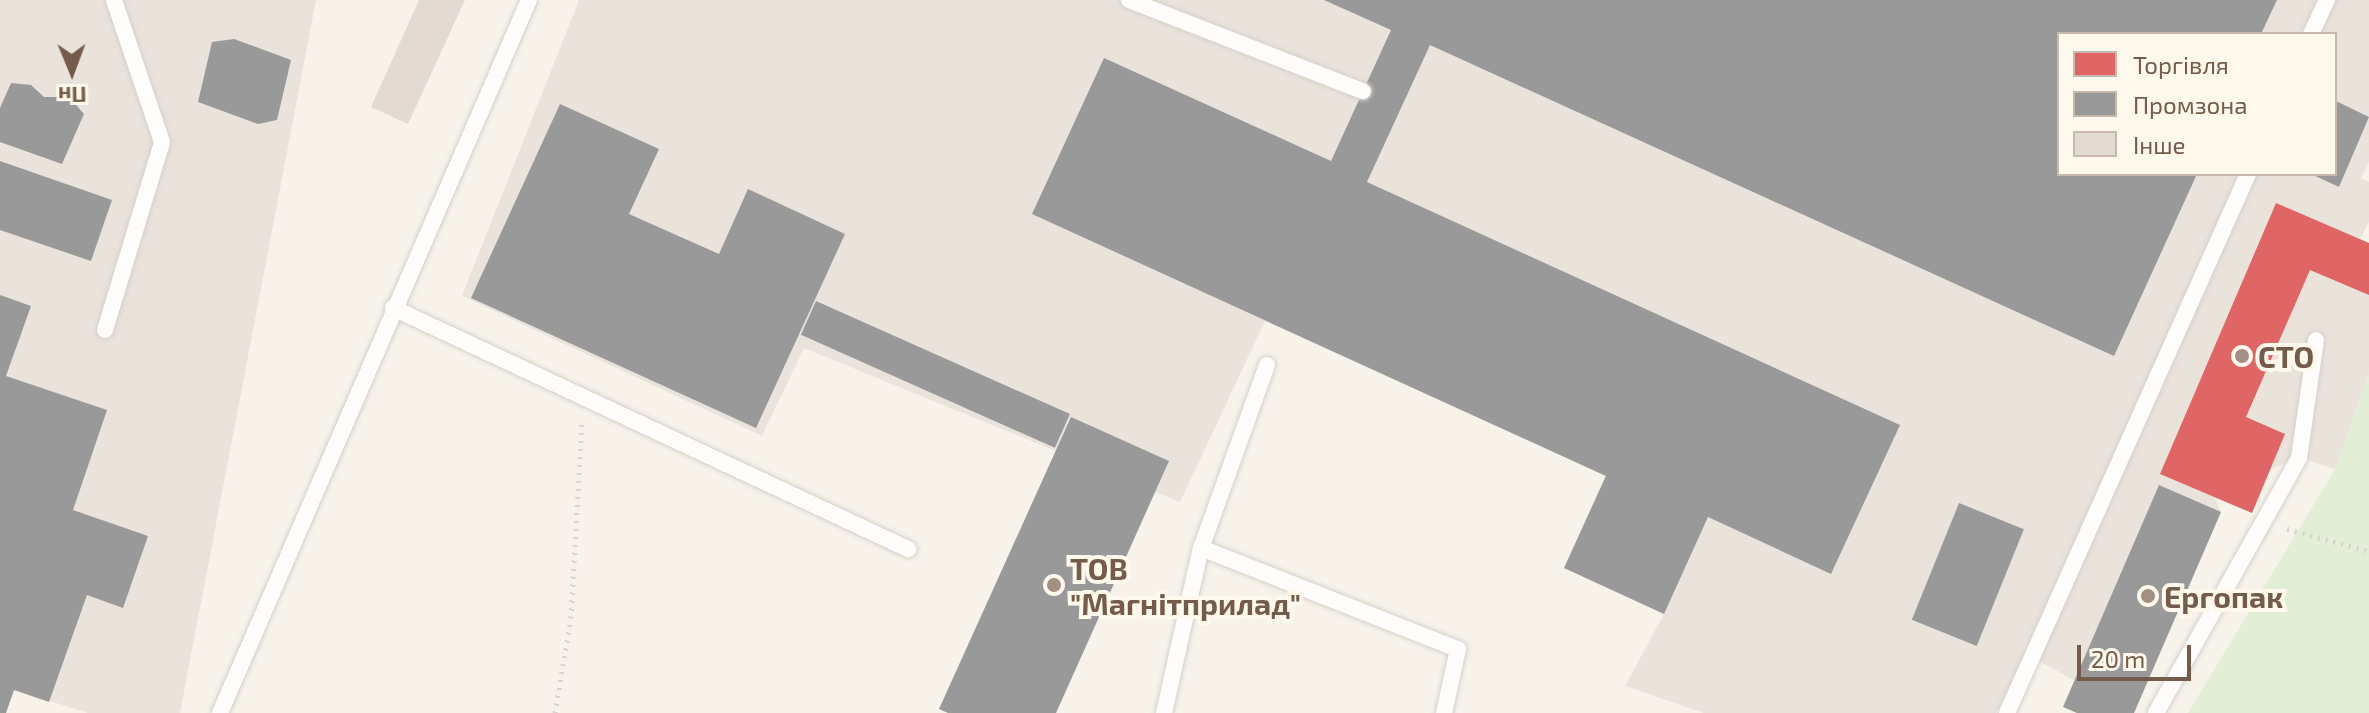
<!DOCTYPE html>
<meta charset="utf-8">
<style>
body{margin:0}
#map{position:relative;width:2369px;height:713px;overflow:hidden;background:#f7f3eb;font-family:"Exo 2",sans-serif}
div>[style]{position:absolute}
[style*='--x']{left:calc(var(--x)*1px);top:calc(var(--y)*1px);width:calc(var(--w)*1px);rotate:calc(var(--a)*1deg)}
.industrial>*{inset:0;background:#eae3dc}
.green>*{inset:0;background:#e3eed6}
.shops>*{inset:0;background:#e06666}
.industry>*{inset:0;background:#999;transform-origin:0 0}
.building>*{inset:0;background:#e3dbd3}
.path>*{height:5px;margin-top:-2.5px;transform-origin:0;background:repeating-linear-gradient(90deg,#dad2ce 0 2px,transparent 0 8px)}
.roads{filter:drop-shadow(0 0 2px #d6d0ca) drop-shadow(0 0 2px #d6d0ca)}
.service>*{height:16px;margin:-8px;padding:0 8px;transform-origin:8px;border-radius:8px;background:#fefdfc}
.dots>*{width:22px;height:22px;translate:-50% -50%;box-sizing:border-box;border:4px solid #fff8ec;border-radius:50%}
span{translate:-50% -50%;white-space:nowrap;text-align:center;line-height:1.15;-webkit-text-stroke:8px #fff8ec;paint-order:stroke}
.poi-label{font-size:30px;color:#755b4b;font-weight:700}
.left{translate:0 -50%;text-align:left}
.legend{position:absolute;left:2057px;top:32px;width:280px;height:144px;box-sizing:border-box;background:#fff8ec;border:2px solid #c8b9ac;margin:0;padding:10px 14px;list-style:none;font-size:24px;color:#755b4b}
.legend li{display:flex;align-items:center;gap:16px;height:40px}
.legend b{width:40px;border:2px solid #c8b9ac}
.north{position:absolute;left:32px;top:32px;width:80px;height:80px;-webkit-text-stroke:6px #fff8ec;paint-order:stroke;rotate:179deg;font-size:22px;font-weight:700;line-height:32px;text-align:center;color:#755b4b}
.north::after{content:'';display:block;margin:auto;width:28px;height:36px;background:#755b4b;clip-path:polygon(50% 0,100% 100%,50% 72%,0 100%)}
.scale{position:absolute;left:2077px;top:645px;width:114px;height:36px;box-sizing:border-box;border:4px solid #755b4b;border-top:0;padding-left:10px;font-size:24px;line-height:28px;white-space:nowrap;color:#755b4b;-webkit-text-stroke:6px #fff8ec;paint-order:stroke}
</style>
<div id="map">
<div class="industrial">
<div style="clip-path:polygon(0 0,316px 0,180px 713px,88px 713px,15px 690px,0 713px)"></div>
<div style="clip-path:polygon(evenodd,579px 0,2369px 0,2369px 162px,2361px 178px,2369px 182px,2369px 222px,2360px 239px,2369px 243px,2369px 375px,2335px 469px,2299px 458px,2271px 469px,2252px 513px,2215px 498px,2221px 512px,2134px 713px,2026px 654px,1996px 713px,1704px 713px,1625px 686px,1664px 614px,1564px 568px,1605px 476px,1265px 321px,1180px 502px,804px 348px,762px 436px,462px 296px,579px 0,2059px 34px,2335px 34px,2335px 174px,2059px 174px,2059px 34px)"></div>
</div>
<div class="green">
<div style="clip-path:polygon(2369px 375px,2369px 713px,2188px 713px,2335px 469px)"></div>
</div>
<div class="shops">
<div style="clip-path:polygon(2276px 203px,2369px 243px,2369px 295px,2310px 270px,2246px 417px,2285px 434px,2252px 513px,2160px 474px)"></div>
</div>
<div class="industry">
<div style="clip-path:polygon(1324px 0,2277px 0,2261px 34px,2059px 34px,2059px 174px,2197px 174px,2114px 356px,1430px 45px,1367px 182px,1900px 425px,1831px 574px,1708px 517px,1664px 614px,1564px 568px,1606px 476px,1032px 214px,1104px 58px,1331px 161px,1391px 30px)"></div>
<div style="clip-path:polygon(234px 39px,291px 60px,277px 120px,258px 124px,198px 102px,212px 42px)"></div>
<div style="clip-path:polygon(11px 83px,31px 85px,44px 97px,69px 97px,84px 114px,62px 164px,0 142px,0 108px)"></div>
<div style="clip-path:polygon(2336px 101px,2369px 117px,2339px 187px,2311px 174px,2335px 174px)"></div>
<div style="clip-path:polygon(560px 104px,659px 149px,629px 214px,719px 254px,748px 189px,845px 234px,756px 428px,471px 298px)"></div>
<div style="clip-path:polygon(0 161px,112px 200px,91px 261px,0 230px)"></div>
<div style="clip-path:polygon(0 295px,31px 306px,6px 376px,107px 410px,73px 510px,148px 536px,123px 608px,87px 595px,49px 702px,14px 690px,6px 713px,0 713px)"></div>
<div style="left:816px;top:301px;width:278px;height:37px;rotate:24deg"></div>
<div style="clip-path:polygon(1071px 417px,1169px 461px,1056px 713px,948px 713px,939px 709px)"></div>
<div style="clip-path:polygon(2159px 485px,2221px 512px,2134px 713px,2077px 713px,2063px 707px)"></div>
<div style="left:1959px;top:503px;width:70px;height:126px;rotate:22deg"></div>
</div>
<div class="building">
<div style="clip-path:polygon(419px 0,465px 0,408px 124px,371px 107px)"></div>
</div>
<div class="path">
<div style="--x:2287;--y:529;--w:85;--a:15"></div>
<div style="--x:555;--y:713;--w:96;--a:-80.4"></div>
<div style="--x:571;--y:618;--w:194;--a:-86.8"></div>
</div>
<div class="roads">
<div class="service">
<div style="--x:1129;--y:0;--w:251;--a:21.3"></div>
<div style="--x:2311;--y:34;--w:38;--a:-65"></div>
<div style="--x:393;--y:308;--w:569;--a:25.08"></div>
<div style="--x:105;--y:330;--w:196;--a:-73.1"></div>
<div style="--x:162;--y:142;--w:150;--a:-108.7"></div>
<div style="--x:1267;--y:365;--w:195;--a:109.8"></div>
<div style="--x:1201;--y:548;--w:276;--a:21.5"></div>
<div style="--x:1458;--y:649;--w:66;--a:102.3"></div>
<div style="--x:220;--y:713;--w:777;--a:-66.57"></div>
<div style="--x:1164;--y:713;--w:169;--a:-77.4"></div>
<div style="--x:2007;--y:713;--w:590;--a:-65.91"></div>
<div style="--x:2156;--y:713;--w:292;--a:-60.7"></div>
<div style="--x:2299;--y:458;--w:119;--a:-81.8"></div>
</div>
</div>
<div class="dots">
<div style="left:2242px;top:356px;background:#a29083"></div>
<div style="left:1054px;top:585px;background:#a29083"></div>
<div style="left:2148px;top:596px;background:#a29083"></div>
</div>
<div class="poi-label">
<span class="left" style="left:2258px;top:356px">СТО</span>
<span class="left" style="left:1070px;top:585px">ТОВ<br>"Магнітприлад"</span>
<span class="left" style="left:2164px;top:596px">Ергопак</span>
</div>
<ul class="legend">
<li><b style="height:22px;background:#e06666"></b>Торгівля</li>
<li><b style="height:22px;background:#999"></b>Промзона</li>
<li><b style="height:22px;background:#e3dbd3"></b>Інше</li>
</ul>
<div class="north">Пн</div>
<div class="scale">20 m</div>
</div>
